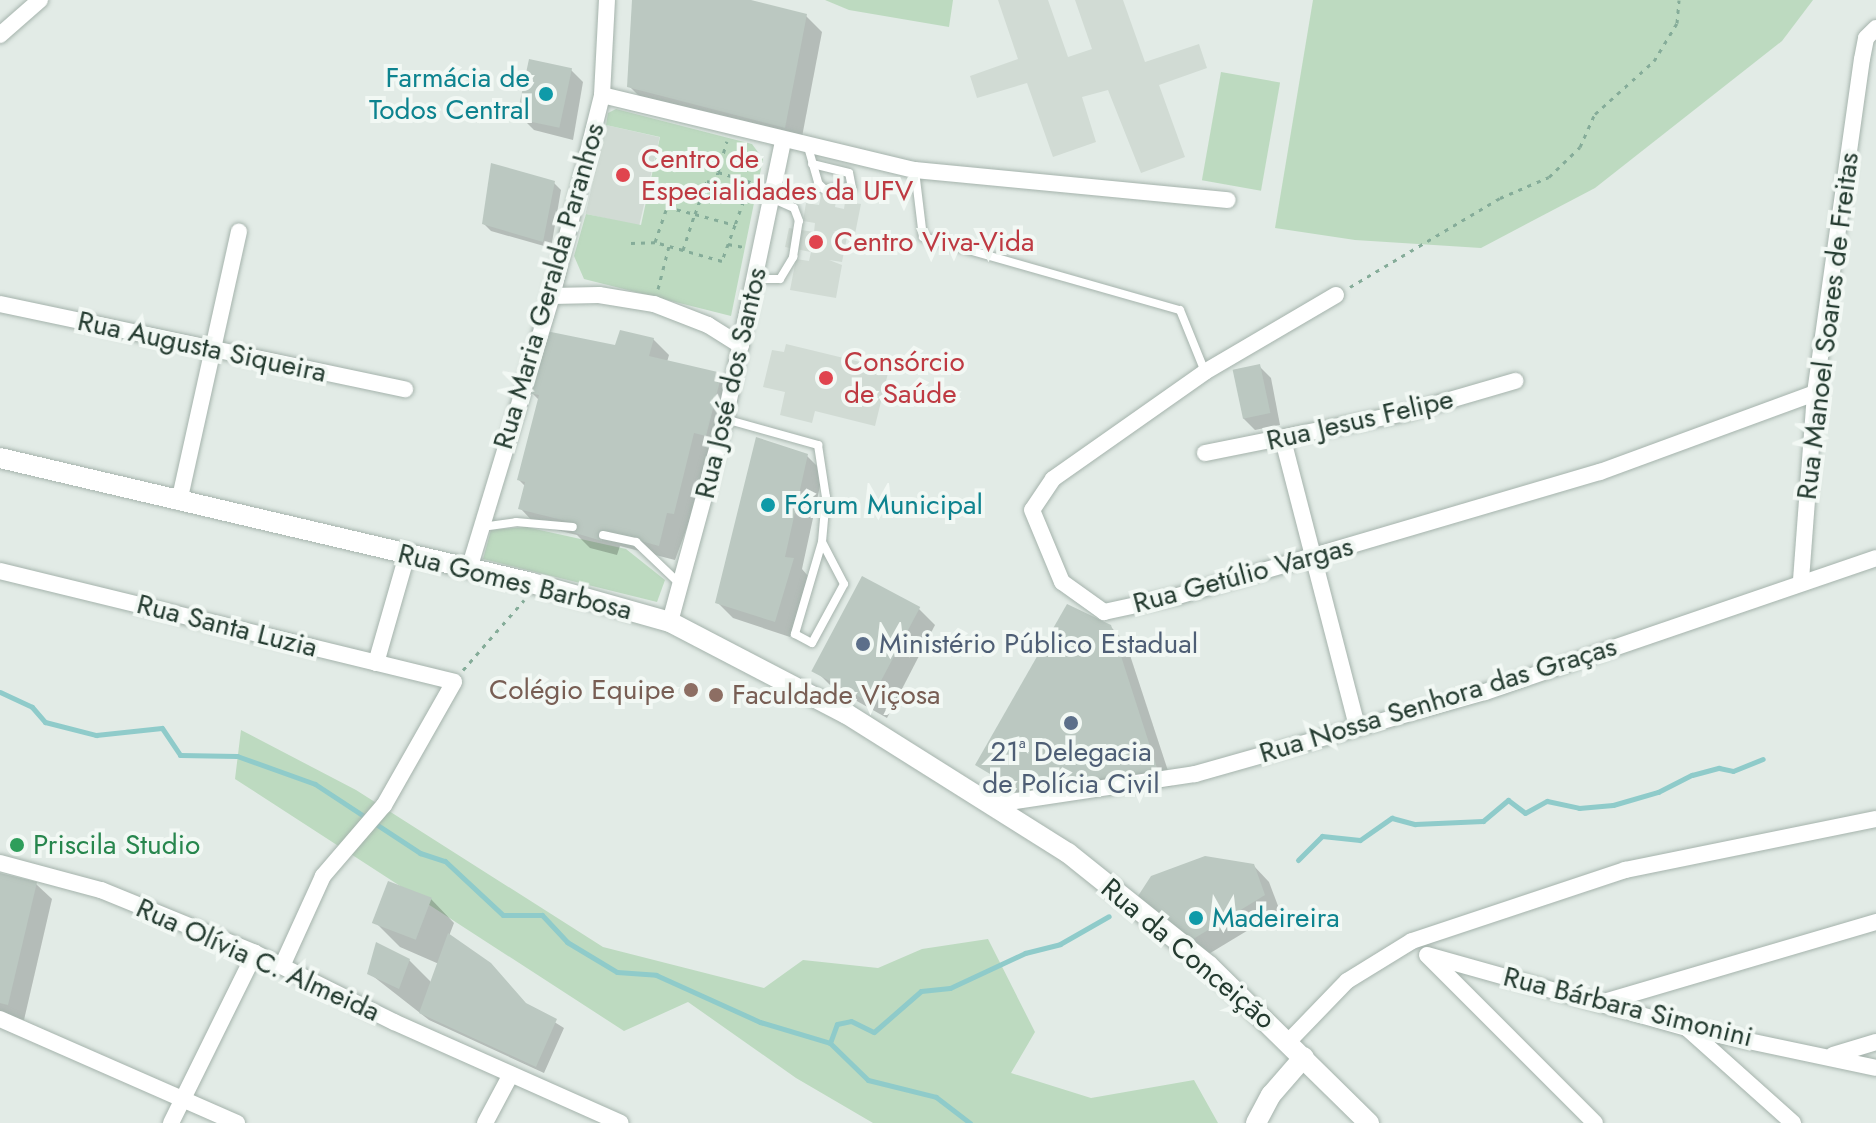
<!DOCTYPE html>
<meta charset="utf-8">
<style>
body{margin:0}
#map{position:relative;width:1876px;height:1123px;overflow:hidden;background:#e2ebe6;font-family:Jost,sans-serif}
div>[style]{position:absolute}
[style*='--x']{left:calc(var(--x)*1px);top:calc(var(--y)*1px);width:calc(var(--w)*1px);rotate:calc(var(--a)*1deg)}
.built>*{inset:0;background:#d1dbd4;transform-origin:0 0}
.green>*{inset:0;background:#bddac0;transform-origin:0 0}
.shadow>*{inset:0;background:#0003}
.stream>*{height:5px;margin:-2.5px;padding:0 2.5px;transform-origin:2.5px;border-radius:2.5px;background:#8fcbca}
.building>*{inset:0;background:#bbc8c1;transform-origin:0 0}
.path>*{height:3px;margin-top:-1.5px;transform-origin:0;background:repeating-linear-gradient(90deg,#85ac99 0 4px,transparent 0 10px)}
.roads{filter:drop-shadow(0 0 2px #a5b3ac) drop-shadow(0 0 2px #a5b3ac)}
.service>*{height:8px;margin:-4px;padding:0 4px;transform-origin:4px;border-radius:4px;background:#fff}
.minor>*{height:16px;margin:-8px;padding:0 8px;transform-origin:8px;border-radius:8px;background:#fff}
.tertiary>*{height:20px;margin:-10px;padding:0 10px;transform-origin:10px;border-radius:10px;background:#fff}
.dots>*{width:22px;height:22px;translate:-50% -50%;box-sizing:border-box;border:4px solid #f2f8f4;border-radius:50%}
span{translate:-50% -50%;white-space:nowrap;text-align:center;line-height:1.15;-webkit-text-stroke:8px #f2f8f4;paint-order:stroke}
.culture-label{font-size:28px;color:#0d838f}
.right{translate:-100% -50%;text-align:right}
.left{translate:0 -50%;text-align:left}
.health-label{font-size:28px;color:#be3a42}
.street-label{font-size:28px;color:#243b30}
.service-label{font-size:28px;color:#4e5e75}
.education-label{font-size:28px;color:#785e54}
.leisure-label{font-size:28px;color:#27864d}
</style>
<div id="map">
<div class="built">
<div style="clip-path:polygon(998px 0,1048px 0,1068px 57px,1092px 49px,1075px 0,1123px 0,1145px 62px,1199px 44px,1207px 68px,1159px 85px,1185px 157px,1141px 173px,1108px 90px,1082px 97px,1096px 142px,1053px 157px,1027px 83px,977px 98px,970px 76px,1018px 59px)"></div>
<div style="left:606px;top:125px;width:55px;height:91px;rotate:13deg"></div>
<div style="clip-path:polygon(822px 192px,837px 196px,835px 207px,844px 209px,845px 202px,861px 204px,855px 234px,833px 231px,847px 237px,842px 262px,829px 260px,842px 265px,836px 298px,790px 290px,796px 259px,809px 261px,811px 252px,785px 247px,789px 228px,814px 232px,815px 223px,803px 221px,806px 203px,819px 205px)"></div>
<div style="clip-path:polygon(786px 344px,889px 369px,875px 426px,815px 411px,812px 423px,780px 415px,785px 392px,763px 387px,772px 350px,784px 352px)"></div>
</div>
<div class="green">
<div style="clip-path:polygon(825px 0,953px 0,949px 27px,849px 10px)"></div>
<div style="clip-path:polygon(1313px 0,1813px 0,1782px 41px,1595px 188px,1481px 248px,1355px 240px,1275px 228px)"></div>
<div style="left:1221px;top:72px;width:60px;height:110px;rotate:10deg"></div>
<div style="clip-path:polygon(616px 109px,752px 144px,763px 159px,731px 316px,584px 279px,574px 256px,586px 214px,641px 225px,660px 137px,606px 125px,608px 113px)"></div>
<div style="clip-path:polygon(526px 527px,626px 549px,665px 580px,657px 602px,483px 559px,491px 530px)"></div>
<div style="clip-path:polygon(241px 730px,356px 790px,603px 947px,764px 988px,803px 960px,878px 968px,922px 949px,988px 939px,1035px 1032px,1011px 1073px,1091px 1098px,1194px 1080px,1218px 1123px,873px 1123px,796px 1078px,688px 1002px,624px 1031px,235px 779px)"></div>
</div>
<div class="shadow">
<div style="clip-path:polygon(634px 0,743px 0,806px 16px,822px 32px,801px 142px,645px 102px,629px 86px)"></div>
<div style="clip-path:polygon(571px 70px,583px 82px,573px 140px,534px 130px,522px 118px)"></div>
<div style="clip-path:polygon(554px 183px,561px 190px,551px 248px,491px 231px,484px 224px)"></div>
<div style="clip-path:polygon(653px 339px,669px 355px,667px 362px,721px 375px,737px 391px,675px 560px,620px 546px,617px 555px,590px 548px,577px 535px,536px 525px,521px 509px,526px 487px,519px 480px,540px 401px,531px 392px,616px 348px)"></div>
<div style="clip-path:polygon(1259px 366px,1271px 378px,1280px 425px,1255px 430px,1243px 418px)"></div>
<div style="clip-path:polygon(807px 456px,823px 472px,802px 569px,808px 576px,790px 637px,733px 618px,717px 602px)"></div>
<div style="clip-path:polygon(863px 578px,919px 609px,935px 625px,887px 718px,832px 687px,816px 671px)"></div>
<div style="clip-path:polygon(1110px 626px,1126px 643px,1173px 786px,1034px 805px,978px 764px)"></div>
<div style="clip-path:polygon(1253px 865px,1269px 882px,1280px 911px,1207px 955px,1157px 911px)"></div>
<div style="clip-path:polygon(0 875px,36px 884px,52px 899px,24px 1020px,0 1016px)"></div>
<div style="clip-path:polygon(431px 899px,454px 923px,449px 936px,527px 1005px,564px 1028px,544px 1073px,429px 1020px,369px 973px,409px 960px,432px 983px,439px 964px,400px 947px,377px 924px)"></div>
</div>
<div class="stream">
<div style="--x:0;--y:692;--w:35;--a:25"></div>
<div style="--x:32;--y:707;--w:20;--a:49"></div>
<div style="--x:45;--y:722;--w:53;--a:14.3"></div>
<div style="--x:96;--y:735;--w:66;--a:-6.1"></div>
<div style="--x:162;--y:728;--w:32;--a:56"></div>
<div style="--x:180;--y:755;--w:57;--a:1"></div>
<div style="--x:237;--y:756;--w:83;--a:19.7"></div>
<div style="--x:315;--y:784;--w:126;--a:33.3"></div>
<div style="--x:420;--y:853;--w:26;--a:18"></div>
<div style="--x:445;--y:861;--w:79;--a:43"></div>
<div style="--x:503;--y:915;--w:39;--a:0"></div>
<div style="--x:542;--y:915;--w:37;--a:47"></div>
<div style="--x:567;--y:942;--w:58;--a:31"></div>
<div style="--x:617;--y:972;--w:39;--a:4"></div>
<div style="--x:656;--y:975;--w:114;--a:24.3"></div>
<div style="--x:760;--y:1022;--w:73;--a:16.7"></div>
<div style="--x:830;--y:1043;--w:53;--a:44.2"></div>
<div style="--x:868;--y:1080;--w:70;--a:14"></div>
<div style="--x:936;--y:1097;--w:43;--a:37.4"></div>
<div style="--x:1298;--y:860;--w:34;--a:-45"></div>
<div style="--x:1322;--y:836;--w:38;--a:6"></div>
<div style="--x:1360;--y:840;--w:39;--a:-35"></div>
<div style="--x:1392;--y:818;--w:24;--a:15"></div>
<div style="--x:1415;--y:824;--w:68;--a:-2.5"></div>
<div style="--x:1483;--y:821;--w:33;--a:-40"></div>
<div style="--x:1508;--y:800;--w:21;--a:37"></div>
<div style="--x:1525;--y:813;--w:25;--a:-29"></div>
<div style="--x:1547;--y:801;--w:33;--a:12"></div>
<div style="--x:1579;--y:808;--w:34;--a:-5"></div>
<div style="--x:1613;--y:805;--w:47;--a:-16.1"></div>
<div style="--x:1658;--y:792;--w:38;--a:-27"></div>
<div style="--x:1692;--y:775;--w:28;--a:-15"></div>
<div style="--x:1719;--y:768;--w:14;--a:12"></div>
<div style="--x:1733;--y:771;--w:32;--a:-22"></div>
<div style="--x:830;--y:1043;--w:20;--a:-70"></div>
<div style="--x:837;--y:1024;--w:14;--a:-12"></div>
<div style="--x:851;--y:1021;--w:25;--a:26"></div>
<div style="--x:874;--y:1032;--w:62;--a:-41.1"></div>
<div style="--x:921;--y:991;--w:29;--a:-6"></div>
<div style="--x:950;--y:988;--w:83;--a:-25"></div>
<div style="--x:1025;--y:953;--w:36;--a:-14"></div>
<div style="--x:1060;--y:944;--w:56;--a:-29.7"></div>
</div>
<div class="building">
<div style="clip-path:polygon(632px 0,751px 0,807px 14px,785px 128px,627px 87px)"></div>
<div style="left:529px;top:59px;width:44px;height:61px;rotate:12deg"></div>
<div style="clip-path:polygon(491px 163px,555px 181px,543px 242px,482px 224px)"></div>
<div style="clip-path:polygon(620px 330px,654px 338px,649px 356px,722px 373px,706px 436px,694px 433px,674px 514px,667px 513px,659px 546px,604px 531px,602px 541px,572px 532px,574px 523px,518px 509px,525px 482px,517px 480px,539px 395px,529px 393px,546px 331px,615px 345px)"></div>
<div style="left:1260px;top:364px;width:50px;height:28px;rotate:78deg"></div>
<div style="clip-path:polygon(756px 437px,808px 454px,785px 557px,794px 558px,775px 622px,715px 603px)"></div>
<div style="left:862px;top:576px;width:66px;height:108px;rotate:28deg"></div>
<div style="clip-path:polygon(1067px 604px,1111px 625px,1158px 771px,1017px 790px,975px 765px)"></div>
<div style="clip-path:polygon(1205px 856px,1254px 864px,1265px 895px,1190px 941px,1138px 896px,1151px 876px)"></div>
<div style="clip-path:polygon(0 873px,37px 882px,8px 1005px,0 1003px)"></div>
<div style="left:388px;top:881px;width:47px;height:45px;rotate:21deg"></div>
<div style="clip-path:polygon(448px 933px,491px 963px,526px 1003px,557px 1019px,536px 1067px,419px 1013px)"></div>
<div style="clip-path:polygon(376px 942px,410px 959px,399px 989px,367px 974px)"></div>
</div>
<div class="path">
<div style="--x:718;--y:172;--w:32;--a:-74"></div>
<div style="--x:631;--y:243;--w:24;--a:-2"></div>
<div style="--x:728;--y:244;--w:16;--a:11"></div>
<div style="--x:683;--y:250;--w:38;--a:-72"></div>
<div style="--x:695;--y:214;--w:35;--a:-70"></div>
<div style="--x:707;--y:181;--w:9;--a:21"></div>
<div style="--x:715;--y:184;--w:12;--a:-76"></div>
<div style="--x:718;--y:172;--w:34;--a:17"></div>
<div style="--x:750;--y:182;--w:46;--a:109.2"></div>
<div style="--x:735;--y:225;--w:38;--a:110"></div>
<div style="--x:722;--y:261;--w:41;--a:-164.2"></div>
<div style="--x:683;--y:250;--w:29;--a:-164"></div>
<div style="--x:655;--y:242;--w:37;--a:-71"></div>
<div style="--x:667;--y:207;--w:29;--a:14"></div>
<div style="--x:695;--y:214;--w:41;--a:15.4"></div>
<div style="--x:1350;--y:287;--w:174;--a:-30.7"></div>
<div style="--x:1500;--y:198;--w:53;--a:-23.2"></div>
<div style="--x:1549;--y:177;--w:43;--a:-44.1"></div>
<div style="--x:1580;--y:147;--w:36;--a:-66"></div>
<div style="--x:1595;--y:114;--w:79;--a:-41.9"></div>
<div style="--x:1654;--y:61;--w:44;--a:-58.8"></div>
<div style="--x:1677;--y:23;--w:23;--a:-85"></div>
<div style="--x:658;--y:289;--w:44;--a:-75.7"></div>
<div style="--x:463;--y:670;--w:93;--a:-48.9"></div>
</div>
<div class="roads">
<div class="service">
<div style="--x:808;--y:147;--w:37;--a:74"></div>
<div style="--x:818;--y:183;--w:8;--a:45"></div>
<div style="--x:824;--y:189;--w:28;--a:-2"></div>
<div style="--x:852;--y:188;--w:15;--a:-101"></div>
<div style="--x:849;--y:173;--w:38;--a:-166"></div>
<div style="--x:915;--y:171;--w:66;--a:83.1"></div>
<div style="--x:923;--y:237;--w:267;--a:15.9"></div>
<div style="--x:1180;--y:310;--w:67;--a:68"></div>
<div style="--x:757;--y:279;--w:23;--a:0"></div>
<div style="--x:780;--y:279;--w:26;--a:-59"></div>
<div style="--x:793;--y:257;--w:36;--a:-81"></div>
<div style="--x:799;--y:221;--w:14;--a:-111"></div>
<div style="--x:794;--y:208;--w:24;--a:-156"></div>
<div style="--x:725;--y:419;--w:97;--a:15.6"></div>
<div style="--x:818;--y:445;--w:53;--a:81.3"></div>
<div style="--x:826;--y:497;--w:45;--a:95.1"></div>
<div style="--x:822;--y:542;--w:96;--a:106.4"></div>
<div style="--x:795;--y:634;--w:19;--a:28"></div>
<div style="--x:812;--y:643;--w:67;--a:-61.5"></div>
<div style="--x:844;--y:584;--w:47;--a:-117.6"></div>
<div style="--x:482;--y:527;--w:34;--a:-8"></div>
<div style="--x:516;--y:522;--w:57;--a:5"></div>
<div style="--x:603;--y:535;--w:34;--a:12"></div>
<div style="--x:636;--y:542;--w:61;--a:43.7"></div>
</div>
<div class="minor">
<div style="--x:0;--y:35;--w:53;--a:-41.2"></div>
<div style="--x:602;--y:95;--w:322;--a:13.5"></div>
<div style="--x:915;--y:170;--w:314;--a:5.5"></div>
<div style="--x:1336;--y:295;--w:152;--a:149.6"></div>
<div style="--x:1205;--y:372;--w:186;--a:144.9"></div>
<div style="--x:1053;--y:479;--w:37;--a:124"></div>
<div style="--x:1032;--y:510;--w:78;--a:67.4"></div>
<div style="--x:1062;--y:582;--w:52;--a:35.5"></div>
<div style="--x:1104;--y:612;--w:76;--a:-12.2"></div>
<div style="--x:1178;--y:596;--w:440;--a:-16.4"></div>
<div style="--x:1600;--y:472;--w:229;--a:-20.2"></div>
<div style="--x:552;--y:296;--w:47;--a:-1.2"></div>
<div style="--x:599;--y:295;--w:56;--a:9.3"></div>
<div style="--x:654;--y:304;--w:58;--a:21.3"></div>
<div style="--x:708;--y:325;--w:39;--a:32"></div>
<div style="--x:0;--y:304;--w:414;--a:11.9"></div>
<div style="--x:1283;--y:440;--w:295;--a:75.5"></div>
<div style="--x:1205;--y:453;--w:204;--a:-11.3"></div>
<div style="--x:1405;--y:413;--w:115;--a:-16.2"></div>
<div style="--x:179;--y:502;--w:277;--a:-77.5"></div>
<div style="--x:469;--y:569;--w:285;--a:-73.1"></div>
<div style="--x:552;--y:296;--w:207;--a:-76"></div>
<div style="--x:602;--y:95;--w:95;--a:-87"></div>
<div style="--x:0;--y:571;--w:467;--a:13.7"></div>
<div style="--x:454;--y:682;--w:142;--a:119.6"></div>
<div style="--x:384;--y:805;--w:94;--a:130.7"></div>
<div style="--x:323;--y:876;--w:99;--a:114.5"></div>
<div style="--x:1801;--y:580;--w:188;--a:-85.7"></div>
<div style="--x:1815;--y:393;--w:337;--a:-82"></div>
<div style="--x:1862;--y:59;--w:21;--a:-79"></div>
<div style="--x:1866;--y:38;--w:14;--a:-45"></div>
<div style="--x:670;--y:622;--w:210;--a:-74.8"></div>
<div style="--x:725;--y:419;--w:284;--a:-78.2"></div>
<div style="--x:376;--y:663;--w:112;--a:-74"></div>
<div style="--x:990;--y:805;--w:207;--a:-8.6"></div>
<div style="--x:1195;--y:774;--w:301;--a:-15.8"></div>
<div style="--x:1485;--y:692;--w:413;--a:-18.9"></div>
<div style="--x:0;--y:863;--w:105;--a:15"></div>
<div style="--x:101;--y:890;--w:166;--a:22.2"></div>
<div style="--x:255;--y:953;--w:155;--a:26.4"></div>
<div style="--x:394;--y:1022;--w:248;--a:24"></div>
<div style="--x:1427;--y:955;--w:270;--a:15.7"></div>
<div style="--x:1687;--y:1028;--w:193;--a:11.9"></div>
<div style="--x:1428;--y:956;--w:236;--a:45"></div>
<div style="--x:1604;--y:1002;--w:284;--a:-16.4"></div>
<div style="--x:0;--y:1019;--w:259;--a:23.7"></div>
<div style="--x:1688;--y:1029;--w:141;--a:41.8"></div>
<div style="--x:1290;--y:1040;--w:82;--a:-46"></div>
<div style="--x:1347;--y:981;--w:76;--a:-31.6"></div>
<div style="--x:1412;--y:941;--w:225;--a:-18.4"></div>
<div style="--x:1625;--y:870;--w:256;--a:-11.5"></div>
<div style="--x:1833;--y:1055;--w:45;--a:-16.8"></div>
<div style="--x:171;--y:1123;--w:190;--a:-63.7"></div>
<div style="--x:485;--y:1123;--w:55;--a:-62"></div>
</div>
<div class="tertiary">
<div style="--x:0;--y:458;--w:546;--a:13.22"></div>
<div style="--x:532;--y:583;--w:143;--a:15.8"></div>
<div style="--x:670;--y:622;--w:199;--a:27.5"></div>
<div style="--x:847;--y:714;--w:261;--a:32.2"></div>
<div style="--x:1068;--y:853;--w:179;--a:38.7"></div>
<div style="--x:1208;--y:965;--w:226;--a:44.5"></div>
<div style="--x:1256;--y:1123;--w:32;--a:-62"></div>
<div style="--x:1271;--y:1095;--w:50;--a:-49"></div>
</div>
</div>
<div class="dots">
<div style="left:546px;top:94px;background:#0f9aa8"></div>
<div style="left:623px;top:175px;background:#e0444e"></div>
<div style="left:816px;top:242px;background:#e0444e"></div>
<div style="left:826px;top:378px;background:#e0444e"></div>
<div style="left:768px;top:505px;background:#0f9aa8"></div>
<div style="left:863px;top:644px;background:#5c6f8a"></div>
<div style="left:691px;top:690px;background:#8d6e63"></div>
<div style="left:716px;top:695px;background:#8d6e63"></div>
<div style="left:1071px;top:723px;background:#5c6f8a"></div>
<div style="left:17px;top:845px;background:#2e9e5b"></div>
<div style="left:1196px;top:918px;background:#0f9aa8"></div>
</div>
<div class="culture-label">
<span class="right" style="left:530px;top:94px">Farmácia de<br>Todos Central</span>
<span class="left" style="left:784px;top:505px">Fórum Municipal</span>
<span class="left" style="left:1212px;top:918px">Madeireira</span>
</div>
<div class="health-label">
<span class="left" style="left:641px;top:175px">Centro de<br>Especialidades da UFV</span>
<span class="left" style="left:834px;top:242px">Centro Viva-Vida</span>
<span class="left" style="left:844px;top:378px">Consórcio<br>de Saúde</span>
</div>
<div class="street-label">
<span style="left:549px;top:286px;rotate:-74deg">Rua Maria Geralda Paranhos</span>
<span style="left:1828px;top:326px;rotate:-83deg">Rua Manoel Soares de Freitas</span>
<span style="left:202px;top:347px;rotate:12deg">Rua Augusta Siqueira</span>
<span style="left:731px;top:383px;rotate:-77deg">Rua José dos Santos</span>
<span style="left:1360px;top:420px;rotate:-13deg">Rua Jesus Felipe</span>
<span style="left:1243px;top:575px;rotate:-15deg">Rua Getúlio Vargas</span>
<span style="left:515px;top:582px;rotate:14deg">Rua Gomes Barbosa</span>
<span style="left:227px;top:626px;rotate:14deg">Rua Santa Luzia</span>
<span style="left:1438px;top:700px;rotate:-17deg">Rua Nossa Senhora das Graças</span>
<span style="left:1188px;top:954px;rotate:40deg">Rua da Conceição</span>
<span style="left:258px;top:960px;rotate:24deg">Rua Olívia C. Almeida</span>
<span style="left:1628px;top:1007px;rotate:14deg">Rua Bárbara Simonini</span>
</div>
<div class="service-label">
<span class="left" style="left:879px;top:644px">Ministério Público Estadual</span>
<span style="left:1071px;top:768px">21ª Delegacia<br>de Polícia Civil</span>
</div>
<div class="education-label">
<span class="right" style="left:675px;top:690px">Colégio Equipe</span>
<span class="left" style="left:732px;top:695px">Faculdade Viçosa</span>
</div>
<div class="leisure-label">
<span class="left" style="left:33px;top:845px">Priscila Studio</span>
</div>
</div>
